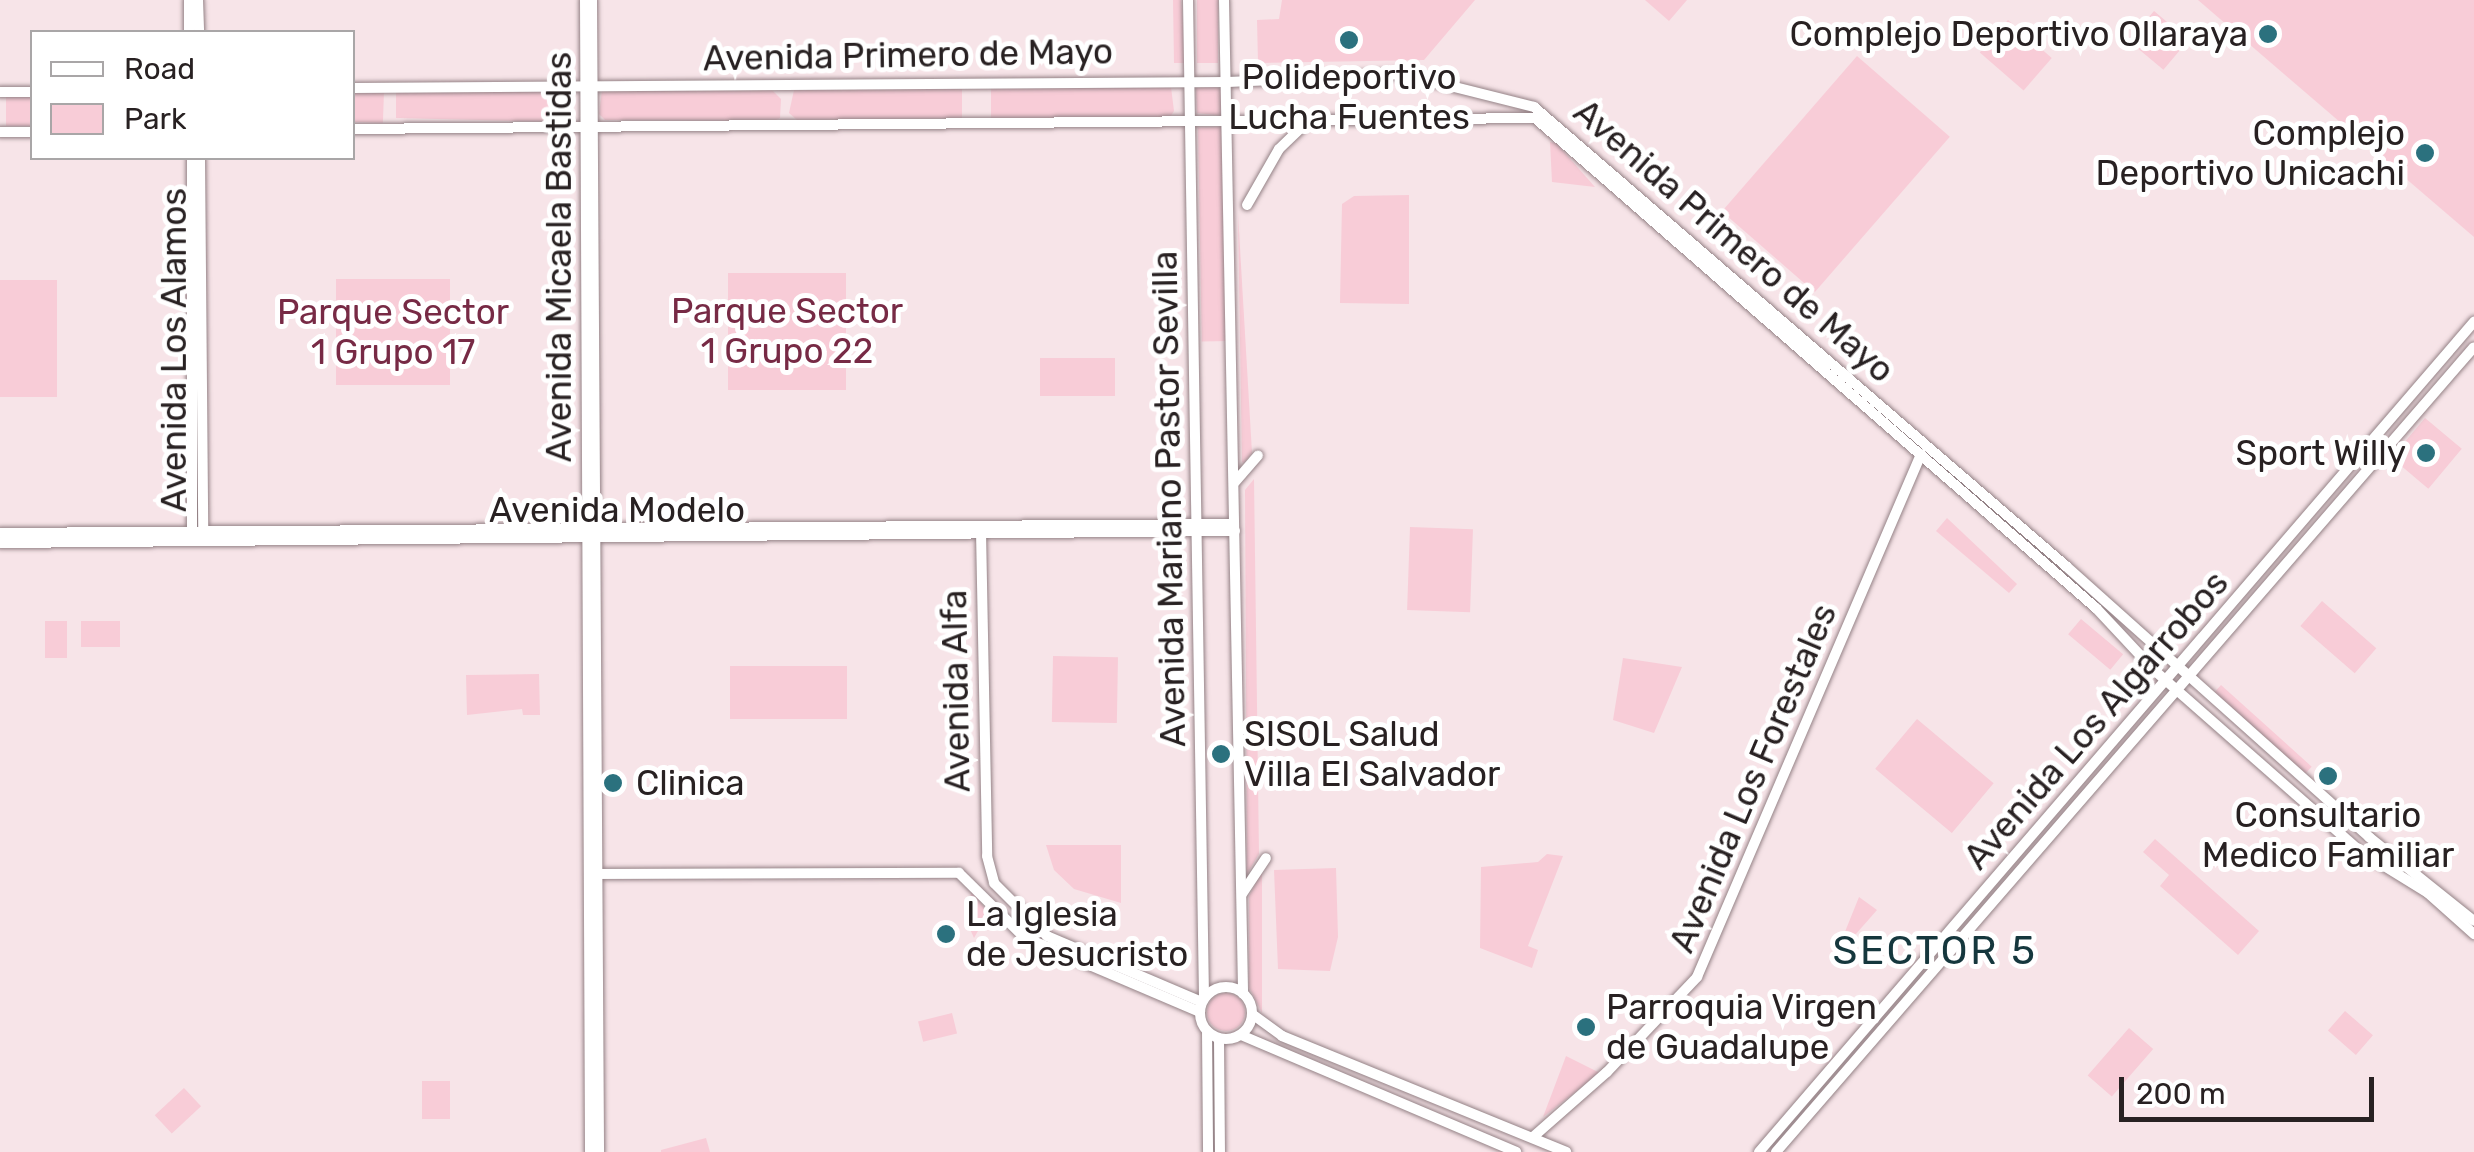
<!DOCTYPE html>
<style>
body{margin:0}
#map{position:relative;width:2474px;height:1152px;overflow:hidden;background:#f7e4e8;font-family:Rubik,sans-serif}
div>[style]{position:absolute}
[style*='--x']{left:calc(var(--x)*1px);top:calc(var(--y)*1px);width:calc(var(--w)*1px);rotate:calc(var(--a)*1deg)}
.green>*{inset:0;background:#f8ccd7;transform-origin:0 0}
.round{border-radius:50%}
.roads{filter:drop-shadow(0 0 2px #948286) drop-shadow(0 0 2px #948286)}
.secondary>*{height:10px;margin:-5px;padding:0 5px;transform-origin:5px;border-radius:5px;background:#fff}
.secondary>.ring{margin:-5px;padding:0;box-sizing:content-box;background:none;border:10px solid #fff;border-radius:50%}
.dots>*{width:28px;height:28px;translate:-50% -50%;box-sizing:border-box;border:5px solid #fff;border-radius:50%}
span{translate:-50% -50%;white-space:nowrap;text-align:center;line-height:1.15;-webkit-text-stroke:10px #fff;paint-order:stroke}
.poi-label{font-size:35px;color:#282122}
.right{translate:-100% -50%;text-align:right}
.left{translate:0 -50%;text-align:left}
.street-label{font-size:35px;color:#282122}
.park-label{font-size:35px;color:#772a45}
.quarter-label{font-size:40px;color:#15373d;letter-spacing:2.5px}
.legend{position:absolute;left:30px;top:30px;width:325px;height:130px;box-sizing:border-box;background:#fff;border:2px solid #a9a6a7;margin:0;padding:12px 18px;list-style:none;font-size:30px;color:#282122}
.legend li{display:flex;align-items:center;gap:20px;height:50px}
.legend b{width:50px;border:2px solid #a9a6a7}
.scale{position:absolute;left:2119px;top:1077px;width:255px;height:45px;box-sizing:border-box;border:5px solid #282122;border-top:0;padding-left:12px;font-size:30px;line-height:35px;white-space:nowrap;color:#282122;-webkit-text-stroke:8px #fff;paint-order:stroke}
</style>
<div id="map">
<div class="green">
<div style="clip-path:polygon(1173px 0,1181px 0,1186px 63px,1174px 63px)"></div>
<div style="left:1197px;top:0;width:21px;height:63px"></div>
<div style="clip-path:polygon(1282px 0,1475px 0,1424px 60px,1258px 63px,1257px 20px,1279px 19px)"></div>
<div style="clip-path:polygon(1645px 0,1687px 0,1669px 21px)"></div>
<div style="clip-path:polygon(2198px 0,2474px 0,2474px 237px,2277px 68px)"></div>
<div style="left:2154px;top:11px;width:45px;height:39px;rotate:40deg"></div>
<div style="left:2008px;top:20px;width:58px;height:43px;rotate:41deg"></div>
<div style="left:1857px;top:56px;width:123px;height:206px;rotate:41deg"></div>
<div style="clip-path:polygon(1211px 85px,1222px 90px,1225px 116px,1197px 113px,1196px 88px)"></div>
<div style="clip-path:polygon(962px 87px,962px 118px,797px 120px,789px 113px,794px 90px)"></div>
<div style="clip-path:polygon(991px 87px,1171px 87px,1174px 111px,1170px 117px,991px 119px)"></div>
<div style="clip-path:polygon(771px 89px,781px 99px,780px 118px,774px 121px,605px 120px,599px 114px,602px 90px)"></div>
<div style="clip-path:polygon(557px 90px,558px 122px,396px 118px,396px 92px)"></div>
<div style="left:352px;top:91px;width:32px;height:31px;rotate:2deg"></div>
<div style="left:32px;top:95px;width:31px;height:26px;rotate:90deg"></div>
<div style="left:1225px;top:127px;width:214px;height:27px;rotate:89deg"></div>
<div style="clip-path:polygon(1550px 142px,1556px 143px,1595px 187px,1552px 182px)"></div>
<div style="clip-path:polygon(1409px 195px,1409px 304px,1340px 303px,1342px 204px,1354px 196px)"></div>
<div style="clip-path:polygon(1238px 214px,1252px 453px,1244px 463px,1242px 462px)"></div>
<div style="left:846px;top:273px;width:117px;height:118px;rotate:90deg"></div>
<div style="left:336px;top:279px;width:114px;height:106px"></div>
<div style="left:0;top:280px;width:57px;height:117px"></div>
<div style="left:1040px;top:358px;width:75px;height:38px"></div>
<div style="left:2425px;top:418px;width:48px;height:52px;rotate:40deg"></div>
<div style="clip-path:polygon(1254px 479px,1259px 854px,1247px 874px,1245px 490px)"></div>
<div style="clip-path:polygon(1947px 518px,2017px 584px,2009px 593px,1936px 531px)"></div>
<div style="left:1410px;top:527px;width:63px;height:83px;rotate:2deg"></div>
<div style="left:2322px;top:601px;width:72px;height:33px;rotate:41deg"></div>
<div style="left:2081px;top:619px;width:55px;height:20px;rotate:40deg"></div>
<div style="left:45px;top:621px;width:22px;height:37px"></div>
<div style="left:81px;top:621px;width:39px;height:26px"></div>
<div style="left:1053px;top:656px;width:65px;height:66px;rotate:1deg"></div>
<div style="clip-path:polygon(1623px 658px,1682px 667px,1654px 733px,1613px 720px)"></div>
<div style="left:730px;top:666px;width:117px;height:53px"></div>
<div class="round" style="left:2124px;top:667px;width:28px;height:28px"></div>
<div style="clip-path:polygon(539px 674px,540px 715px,523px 715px,522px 709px,467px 715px,466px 675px)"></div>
<div style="left:2221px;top:685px;width:122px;height:10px;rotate:42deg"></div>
<div style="left:1917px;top:719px;width:100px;height:65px;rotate:40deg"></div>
<div style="clip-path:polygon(2155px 839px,2259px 931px,2238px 955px,2160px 886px,2169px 875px,2143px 852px)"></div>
<div style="clip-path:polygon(1046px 845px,1121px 845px,1121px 903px,1074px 889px,1054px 870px)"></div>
<div style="clip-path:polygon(1547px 854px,1563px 856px,1528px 946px,1538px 950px,1532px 968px,1480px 948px,1481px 867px,1538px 862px)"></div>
<div style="clip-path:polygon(1336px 868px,1338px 937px,1330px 971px,1278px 969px,1274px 870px)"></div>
<div style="clip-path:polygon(1262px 871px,1262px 1013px,1249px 987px,1249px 896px)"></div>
<div style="clip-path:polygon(971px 888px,988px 913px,974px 938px,970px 929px)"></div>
<div style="clip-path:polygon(1859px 897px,1877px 910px,1834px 959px)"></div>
<div class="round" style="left:1207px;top:993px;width:38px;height:38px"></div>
<div style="left:2345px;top:1011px;width:37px;height:26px;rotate:41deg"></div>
<div style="left:952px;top:1013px;width:21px;height:35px;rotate:76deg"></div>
<div style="left:2129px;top:1028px;width:32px;height:63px;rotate:41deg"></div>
<div style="clip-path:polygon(1566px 1056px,1600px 1073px,1543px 1117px)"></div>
<div style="left:422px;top:1081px;width:28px;height:38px"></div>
<div style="left:184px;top:1088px;width:25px;height:40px;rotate:47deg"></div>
<div style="clip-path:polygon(706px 1138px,710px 1152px,661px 1152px,661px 1150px)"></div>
</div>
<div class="roads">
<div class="secondary">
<div style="--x:189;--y:0;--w:32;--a:90"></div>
<div style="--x:198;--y:0;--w:32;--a:88"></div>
<div style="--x:585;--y:0;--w:1152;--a:89.75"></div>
<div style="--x:592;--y:0;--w:1152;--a:89.65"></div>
<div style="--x:1188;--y:0;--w:998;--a:89.08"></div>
<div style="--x:1224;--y:0;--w:994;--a:88.9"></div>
<div style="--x:352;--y:88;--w:876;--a:-0.39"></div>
<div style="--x:1228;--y:82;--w:175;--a:-2.6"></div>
<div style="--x:1403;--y:74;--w:135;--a:14.1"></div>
<div style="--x:1534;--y:107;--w:703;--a:40.79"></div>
<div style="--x:2066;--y:566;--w:407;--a:41.8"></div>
<div style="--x:2369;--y:837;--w:134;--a:38.7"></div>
<div style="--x:0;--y:92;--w:32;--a:0"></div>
<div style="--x:352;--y:129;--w:1183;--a:-0.53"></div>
<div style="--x:1535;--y:118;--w:745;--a:41.14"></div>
<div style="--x:2096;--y:608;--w:85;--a:46.9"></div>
<div style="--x:2154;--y:670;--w:274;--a:41.3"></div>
<div style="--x:2360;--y:851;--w:80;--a:31.7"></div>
<div style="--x:2428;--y:893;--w:62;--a:41.7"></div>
<div style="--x:0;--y:132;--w:32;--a:0"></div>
<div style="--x:200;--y:158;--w:377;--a:89.5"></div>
<div style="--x:1247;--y:205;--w:64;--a:-60.3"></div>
<div style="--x:1279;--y:149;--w:42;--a:-44"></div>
<div style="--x:1235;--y:482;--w:35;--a:-49"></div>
<div style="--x:981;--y:531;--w:325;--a:88.9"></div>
<div style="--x:987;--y:856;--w:28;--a:75"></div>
<div style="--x:994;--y:883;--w:75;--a:45"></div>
<div style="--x:1047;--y:936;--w:168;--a:23.1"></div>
<div style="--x:0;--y:533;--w:1234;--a:-0.42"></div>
<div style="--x:192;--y:536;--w:378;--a:-90"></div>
<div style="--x:0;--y:543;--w:1235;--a:-0.56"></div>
<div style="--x:595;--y:874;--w:364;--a:-0.2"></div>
<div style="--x:959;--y:873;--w:91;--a:44.6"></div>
<div style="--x:1024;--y:937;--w:191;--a:23.1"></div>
<div style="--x:1242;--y:894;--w:43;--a:-56.3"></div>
<div class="ring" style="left:1200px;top:987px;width:42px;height:42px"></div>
<div style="--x:1252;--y:1014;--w:37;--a:36"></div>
<div style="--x:1282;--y:1036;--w:307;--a:22.2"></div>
<div style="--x:1207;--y:1031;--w:121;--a:89.5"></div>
<div style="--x:1241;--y:1035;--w:299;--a:23"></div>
<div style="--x:1219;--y:1039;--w:113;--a:89.5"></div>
<div style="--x:1533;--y:1137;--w:98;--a:-41.3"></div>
<div style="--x:1607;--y:1072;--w:131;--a:-46.5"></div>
<div style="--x:1697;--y:977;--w:569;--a:-66.81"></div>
<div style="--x:1759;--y:1152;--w:1096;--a:-49.26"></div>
<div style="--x:1776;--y:1152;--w:1065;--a:-49.07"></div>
</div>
</div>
<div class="dots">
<div style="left:2268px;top:34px;background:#2b717e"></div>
<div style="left:1349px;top:40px;background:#2b717e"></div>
<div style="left:2425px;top:153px;background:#2b717e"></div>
<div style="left:2426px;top:453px;background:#2b717e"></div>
<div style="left:1221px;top:754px;background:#2b717e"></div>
<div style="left:2328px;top:776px;background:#2b717e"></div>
<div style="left:613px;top:783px;background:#2b717e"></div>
<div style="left:946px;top:934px;background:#2b717e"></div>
<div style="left:1586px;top:1027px;background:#2b717e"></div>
</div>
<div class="poi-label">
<span class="right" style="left:2248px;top:34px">Complejo Deportivo Ollaraya</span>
<span style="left:1349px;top:97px">Polideportivo<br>Lucha Fuentes</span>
<span class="right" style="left:2405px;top:153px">Complejo<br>Deportivo Unicachi</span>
<span class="right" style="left:2406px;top:453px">Sport Willy</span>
<span class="left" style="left:1244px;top:754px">SISOL Salud<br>Villa El Salvador</span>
<span class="left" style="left:636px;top:783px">Clinica</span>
<span style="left:2328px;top:835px">Consultario<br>Medico Familiar</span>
<span class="left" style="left:966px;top:934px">La Iglesia<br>de Jesucristo</span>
<span class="left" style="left:1606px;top:1027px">Parroquia Virgen<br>de Guadalupe</span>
</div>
<div class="street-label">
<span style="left:908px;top:55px;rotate:-1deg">Avenida Primero de Mayo</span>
<span style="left:1734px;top:241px;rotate:41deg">Avenida Primero de Mayo</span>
<span style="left:559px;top:257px;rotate:-90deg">Avenida Micaela Bastidas</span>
<span style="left:174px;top:350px;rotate:-90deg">Avenida Los Alamos</span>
<span style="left:1169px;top:499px;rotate:-91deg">Avenida Mariano Pastor Sevilla</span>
<span style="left:617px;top:510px">Avenida Modelo</span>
<span style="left:956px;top:691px;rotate:-91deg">Avenida Alfa</span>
<span style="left:2096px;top:720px;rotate:-49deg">Avenida Los Algarrobos</span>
<span style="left:1753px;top:778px;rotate:-67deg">Avenida Los Forestales</span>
</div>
<div class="park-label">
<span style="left:787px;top:331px">Parque Sector<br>1 Grupo 22</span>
<span style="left:393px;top:332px">Parque Sector<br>1 Grupo 17</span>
</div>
<div class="quarter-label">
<span style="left:1935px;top:951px">SECTOR 5</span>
</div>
<ul class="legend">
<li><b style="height:12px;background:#fff"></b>Road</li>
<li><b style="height:28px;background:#f8ccd7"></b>Park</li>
</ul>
<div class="scale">200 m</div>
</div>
